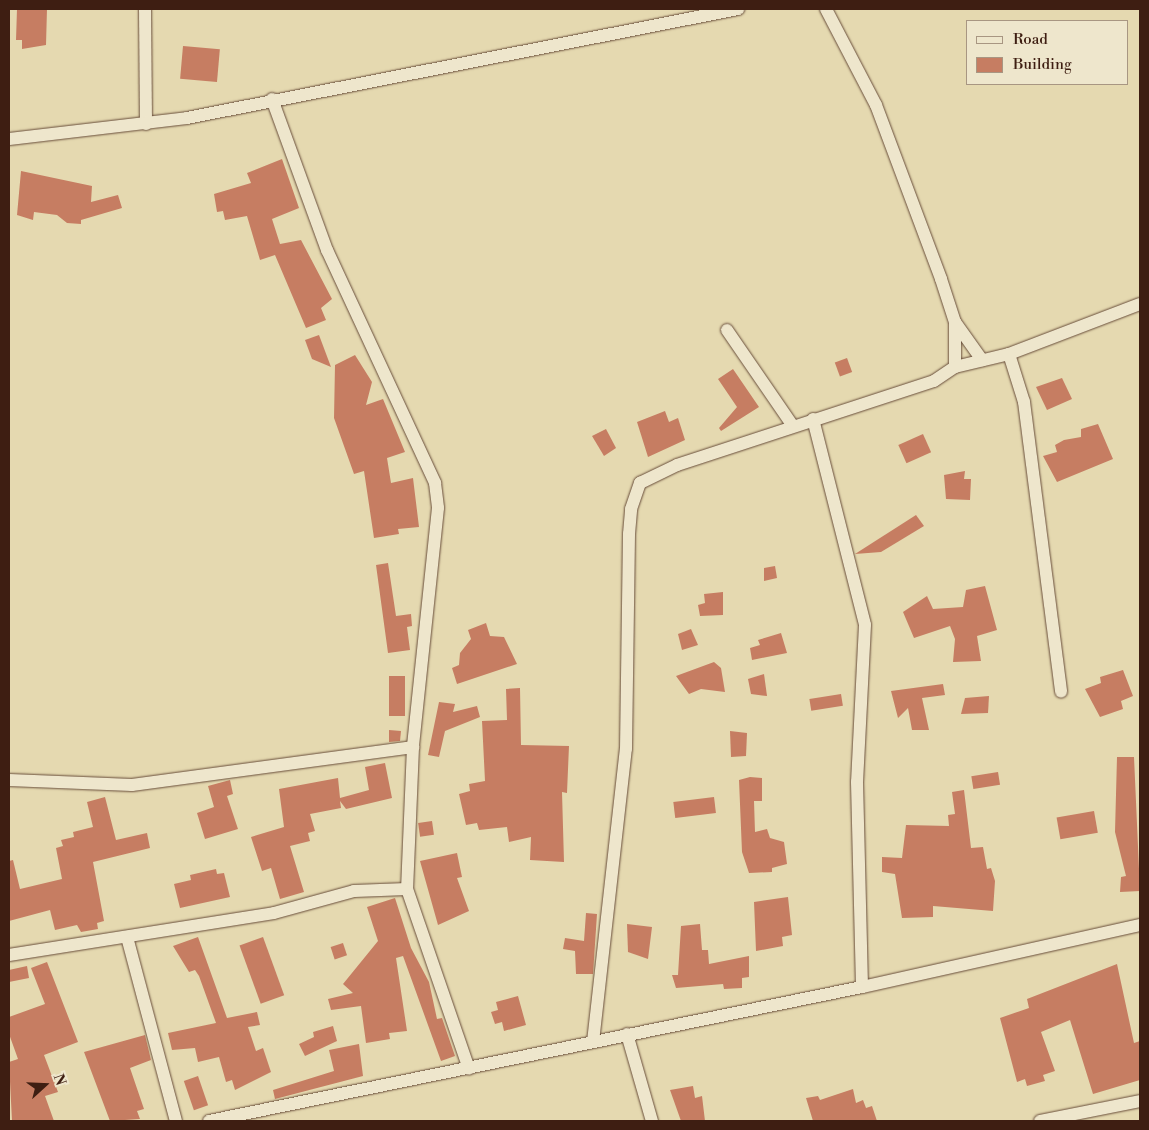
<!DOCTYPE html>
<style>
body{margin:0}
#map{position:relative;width:1149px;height:1130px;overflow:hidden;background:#e5d9b0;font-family:"Libre Bodoni",serif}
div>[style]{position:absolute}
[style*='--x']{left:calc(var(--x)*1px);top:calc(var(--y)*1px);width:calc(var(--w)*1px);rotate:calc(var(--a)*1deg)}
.building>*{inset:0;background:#c67d62;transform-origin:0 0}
.roads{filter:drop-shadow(0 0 1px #684d3a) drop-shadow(0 0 1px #684d3a)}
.minor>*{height:12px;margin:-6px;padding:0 6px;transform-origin:6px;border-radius:6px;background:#eee6cc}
span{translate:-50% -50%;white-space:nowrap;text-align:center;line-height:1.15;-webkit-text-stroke:4.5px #eee6cc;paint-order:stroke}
.frame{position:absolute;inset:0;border:10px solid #3e1e12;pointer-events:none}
.legend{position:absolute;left:966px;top:20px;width:162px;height:65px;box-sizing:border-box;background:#eee6cc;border:1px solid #a89682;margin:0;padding:6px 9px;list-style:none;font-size:15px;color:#3e1e12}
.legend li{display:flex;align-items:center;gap:10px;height:25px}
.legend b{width:25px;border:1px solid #a89682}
.north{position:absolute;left:20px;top:1060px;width:50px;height:50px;-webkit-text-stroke:4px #eee6cc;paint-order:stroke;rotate:70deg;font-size:14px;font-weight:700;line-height:20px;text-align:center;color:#3e1e12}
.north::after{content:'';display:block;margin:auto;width:18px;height:22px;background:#3e1e12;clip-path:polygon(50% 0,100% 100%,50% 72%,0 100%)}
</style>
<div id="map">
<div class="building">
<div style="clip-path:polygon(17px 9px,47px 9px,46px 45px,22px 49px,22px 40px,16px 40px)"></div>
<div style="left:183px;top:46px;width:37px;height:33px;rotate:5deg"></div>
<div style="clip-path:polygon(282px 159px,299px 208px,272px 219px,280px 244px,301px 240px,332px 299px,321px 308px,326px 320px,306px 328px,275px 255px,260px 260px,247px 216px,225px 220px,223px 211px,217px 212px,214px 194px,251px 183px,247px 173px)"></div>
<div style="clip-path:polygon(21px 171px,92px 186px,91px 202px,118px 195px,122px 208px,81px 220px,81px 224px,67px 223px,57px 215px,34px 212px,33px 220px,17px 215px)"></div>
<div style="clip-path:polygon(319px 335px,331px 367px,312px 359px,305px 340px)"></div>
<div style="clip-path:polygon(355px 355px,372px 382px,366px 405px,383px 399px,405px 452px,387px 458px,391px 483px,413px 478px,419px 527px,398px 529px,399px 534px,374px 538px,364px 471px,354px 474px,334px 418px,335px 365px)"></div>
<div style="left:847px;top:358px;width:15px;height:13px;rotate:70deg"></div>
<div style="clip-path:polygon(733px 369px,759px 407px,721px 431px,719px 428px,737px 407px,718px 379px)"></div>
<div style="clip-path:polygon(1062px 378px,1072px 399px,1047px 410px,1036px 387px)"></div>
<div style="clip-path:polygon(665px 411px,669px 422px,678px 418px,685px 440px,648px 457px,637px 422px)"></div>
<div style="clip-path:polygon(1098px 424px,1113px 459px,1057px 482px,1043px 456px,1057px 452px,1055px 445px,1064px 440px,1081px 437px,1081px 429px)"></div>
<div style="clip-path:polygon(606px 429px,616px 448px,604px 456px,592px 436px)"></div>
<div style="left:923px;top:434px;width:20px;height:27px;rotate:66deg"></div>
<div style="clip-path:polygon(965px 471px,964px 479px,971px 479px,970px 500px,946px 499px,944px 475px)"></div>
<div style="clip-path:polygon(916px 515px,924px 526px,881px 552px,855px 554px)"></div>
<div style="clip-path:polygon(388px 563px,396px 616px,411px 614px,412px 626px,407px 627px,410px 650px,388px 653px,376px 565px)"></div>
<div style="clip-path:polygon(775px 566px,777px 578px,764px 581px,764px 568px)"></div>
<div style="clip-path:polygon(985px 586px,997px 630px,977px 636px,981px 661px,953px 662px,955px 639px,950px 626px,914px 638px,903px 612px,927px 596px,933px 609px,963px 607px,966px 590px)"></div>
<div style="clip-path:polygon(723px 592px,723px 615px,700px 616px,698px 605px,705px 603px,704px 594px)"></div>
<div style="clip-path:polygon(486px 623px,490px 636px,504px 637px,517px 664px,457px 684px,452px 668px,459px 665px,460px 653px,471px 639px,468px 630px)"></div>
<div style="clip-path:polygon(691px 629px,698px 645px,682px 650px,678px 634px)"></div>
<div style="clip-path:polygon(781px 633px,787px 653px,752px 660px,750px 648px,760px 645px,758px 640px)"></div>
<div style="clip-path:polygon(714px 662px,721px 668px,725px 692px,701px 689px,689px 694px,676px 676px)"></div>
<div style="clip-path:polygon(1123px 670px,1133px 696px,1121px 701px,1123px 709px,1100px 717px,1085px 689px,1101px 683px,1100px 677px)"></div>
<div style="clip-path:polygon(764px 674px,767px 696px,751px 694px,748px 679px)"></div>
<div style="left:389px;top:676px;width:16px;height:40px"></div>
<div style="clip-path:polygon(943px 684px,945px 695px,922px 698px,929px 730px,912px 730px,908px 708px,898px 718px,891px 691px)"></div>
<div style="clip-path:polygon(520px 688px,521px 745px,569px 746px,567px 793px,562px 792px,564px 862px,530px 860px,531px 837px,509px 842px,507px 827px,479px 830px,477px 823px,466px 825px,459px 794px,470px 791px,469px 784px,485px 781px,482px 721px,507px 720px,506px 689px)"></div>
<div style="left:841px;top:694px;width:12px;height:32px;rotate:81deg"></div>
<div style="clip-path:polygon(989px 696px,988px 713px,961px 714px,965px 698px)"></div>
<div style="clip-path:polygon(439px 702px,455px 704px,453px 712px,477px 706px,480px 717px,445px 731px,439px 757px,428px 755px)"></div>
<div style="clip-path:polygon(389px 730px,401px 731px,400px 741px,389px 742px)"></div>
<div style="clip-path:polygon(730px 731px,747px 733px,746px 756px,731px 757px)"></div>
<div style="clip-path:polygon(1117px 757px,1134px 757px,1140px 891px,1120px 892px,1121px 877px,1126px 876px,1115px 832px)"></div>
<div style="clip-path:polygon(385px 763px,392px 798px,346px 809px,340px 801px,341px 808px,310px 814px,315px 831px,308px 833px,310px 841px,290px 846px,304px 892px,280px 899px,271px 868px,262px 871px,251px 837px,284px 827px,279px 789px,338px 778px,340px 798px,369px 790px,365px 767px)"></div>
<div style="left:998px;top:772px;width:13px;height:27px;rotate:81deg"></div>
<div style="clip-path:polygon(750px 777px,762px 778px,762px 801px,754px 801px,755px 832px,767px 829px,770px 838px,784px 842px,787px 864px,772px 868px,772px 872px,749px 873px,742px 852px,739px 780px)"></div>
<div style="clip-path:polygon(230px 780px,233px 794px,227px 796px,238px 829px,205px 839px,197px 813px,214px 807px,208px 786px)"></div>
<div style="clip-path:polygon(964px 790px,971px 848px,983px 847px,987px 869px,991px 868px,995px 881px,993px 911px,933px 906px,933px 917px,902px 918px,895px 874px,882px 872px,882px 857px,902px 858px,906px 825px,949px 826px,948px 815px,955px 814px,952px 792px)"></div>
<div style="clip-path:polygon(105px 797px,116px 840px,147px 833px,150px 848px,93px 862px,104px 921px,97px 923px,98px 929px,81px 932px,77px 925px,55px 930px,50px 910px,9px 921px,9px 861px,13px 860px,20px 889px,62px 879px,56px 848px,63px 846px,61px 840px,74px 837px,73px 832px,93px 827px,87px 802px)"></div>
<div style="left:714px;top:797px;width:16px;height:41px;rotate:83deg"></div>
<div style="left:1094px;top:811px;width:22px;height:38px;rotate:80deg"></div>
<div style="left:432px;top:821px;width:14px;height:14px;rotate:82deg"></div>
<div style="clip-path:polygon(457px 853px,462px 877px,457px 878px,469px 911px,438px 925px,420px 861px)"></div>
<div style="clip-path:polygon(216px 869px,217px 874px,224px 873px,230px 897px,180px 908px,174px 884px,191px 880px,190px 875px)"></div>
<div style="clip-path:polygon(788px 897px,792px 935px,782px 937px,783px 946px,756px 951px,754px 902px)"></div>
<div style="clip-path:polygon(395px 898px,411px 948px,429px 982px,437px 1019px,442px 1018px,455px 1056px,441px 1061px,403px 956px,396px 958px,407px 1031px,389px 1033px,390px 1039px,366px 1043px,361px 1006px,331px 1010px,328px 999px,353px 993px,343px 984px,378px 941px,367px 907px)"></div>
<div style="clip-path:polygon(586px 913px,597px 914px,593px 974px,576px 974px,575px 951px,563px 949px,565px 938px,584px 941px)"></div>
<div style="clip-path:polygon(627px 924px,652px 927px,648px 959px,628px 952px)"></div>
<div style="clip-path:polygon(700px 924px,702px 950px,708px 950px,709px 964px,749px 956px,749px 977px,742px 978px,742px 988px,724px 989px,723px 984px,676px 988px,672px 975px,678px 975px,681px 926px)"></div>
<div style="clip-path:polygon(198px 937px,227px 1018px,257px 1012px,260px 1025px,248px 1027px,256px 1051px,263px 1048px,271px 1072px,235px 1090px,232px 1080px,226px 1082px,219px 1057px,198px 1062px,195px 1048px,172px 1050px,168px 1033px,216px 1023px,199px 976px,195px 970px,189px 972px,173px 946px)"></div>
<div style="left:263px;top:937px;width:62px;height:25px;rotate:70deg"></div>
<div style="left:343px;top:943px;width:13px;height:13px;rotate:72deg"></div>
<div style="clip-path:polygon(47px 962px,78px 1042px,44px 1055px,58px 1092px,45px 1096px,54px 1121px,12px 1121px,9px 1062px,18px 1059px,9px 1034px,9px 1017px,45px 1004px,31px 968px)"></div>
<div style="clip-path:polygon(1117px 964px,1134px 1043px,1140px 1041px,1140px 1080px,1093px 1094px,1070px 1020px,1041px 1032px,1055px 1071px,1043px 1075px,1045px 1081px,1027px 1086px,1025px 1079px,1017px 1082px,1000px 1018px,1029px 1008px,1027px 999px)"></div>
<div style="clip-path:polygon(27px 966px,29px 978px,9px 982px,9px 970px)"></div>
<div style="clip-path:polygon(518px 996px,526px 1025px,504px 1031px,502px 1022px,495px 1024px,491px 1012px,498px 1010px,496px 1002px)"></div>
<div style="clip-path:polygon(333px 1026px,337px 1041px,305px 1056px,299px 1044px,314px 1037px,313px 1032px)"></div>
<div style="clip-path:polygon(145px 1035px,151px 1060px,130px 1068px,144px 1109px,137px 1111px,140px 1119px,110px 1121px,84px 1052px)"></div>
<div style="clip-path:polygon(359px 1044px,363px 1076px,275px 1099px,273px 1090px,334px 1071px,329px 1050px)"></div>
<div style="left:198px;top:1076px;width:31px;height:15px;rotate:71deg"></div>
<div style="clip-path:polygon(693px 1086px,695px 1098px,702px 1096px,705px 1121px,681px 1121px,670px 1090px)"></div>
<div style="clip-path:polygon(853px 1089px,856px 1103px,863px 1100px,866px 1108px,872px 1106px,877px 1121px,813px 1121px,806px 1098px,818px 1096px,820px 1100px)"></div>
</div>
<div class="roads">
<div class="minor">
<div style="--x:145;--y:9;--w:115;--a:89.5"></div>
<div style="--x:826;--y:9;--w:108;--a:62.5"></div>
<div style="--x:876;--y:105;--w:186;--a:69.5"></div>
<div style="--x:941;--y:279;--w:45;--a:72"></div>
<div style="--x:955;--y:322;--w:45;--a:90"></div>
<div style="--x:272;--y:99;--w:161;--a:70"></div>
<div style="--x:327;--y:250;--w:257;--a:65.1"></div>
<div style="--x:435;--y:483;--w:25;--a:83"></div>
<div style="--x:438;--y:508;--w:240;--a:96"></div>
<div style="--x:413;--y:747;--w:142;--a:92.4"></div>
<div style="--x:407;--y:889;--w:190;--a:71"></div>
<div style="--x:9;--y:139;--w:179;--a:-6.7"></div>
<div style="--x:187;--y:118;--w:562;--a:-11.19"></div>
<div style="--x:955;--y:322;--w:47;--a:54.6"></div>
<div style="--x:727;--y:330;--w:116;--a:55.5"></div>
<div style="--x:1009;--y:354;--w:140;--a:-20.9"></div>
<div style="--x:813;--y:419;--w:212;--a:75.8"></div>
<div style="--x:865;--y:625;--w:157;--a:92.9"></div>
<div style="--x:857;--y:782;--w:205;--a:88.6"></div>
<div style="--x:9;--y:780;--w:123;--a:2.3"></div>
<div style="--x:132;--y:785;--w:284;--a:-7.7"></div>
<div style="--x:127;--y:937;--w:190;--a:75.1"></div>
<div style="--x:9;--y:955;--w:268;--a:-9"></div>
<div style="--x:274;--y:913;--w:83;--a:-15.4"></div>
<div style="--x:354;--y:891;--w:53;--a:-2.2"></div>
<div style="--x:627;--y:1034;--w:91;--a:74"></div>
<div style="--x:593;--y:1042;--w:295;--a:-83.6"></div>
<div style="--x:626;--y:749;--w:215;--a:-89.2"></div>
<div style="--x:629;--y:534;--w:25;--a:-85"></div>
<div style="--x:631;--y:509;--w:28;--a:-71"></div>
<div style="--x:640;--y:483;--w:41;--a:-25.9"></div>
<div style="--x:677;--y:465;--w:270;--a:-18.1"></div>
<div style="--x:934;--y:381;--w:25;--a:-34"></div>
<div style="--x:955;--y:367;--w:56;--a:-13.5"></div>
<div style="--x:1009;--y:354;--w:50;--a:72.6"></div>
<div style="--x:1024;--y:402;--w:292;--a:82.7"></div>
<div style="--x:209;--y:1121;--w:667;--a:-11.6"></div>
<div style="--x:862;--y:987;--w:285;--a:-12.6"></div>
<div style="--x:1040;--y:1121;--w:102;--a:-11.3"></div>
</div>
</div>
<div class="frame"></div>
<ul class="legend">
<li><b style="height:6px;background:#eee6cc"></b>Road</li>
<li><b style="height:14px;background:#c67d62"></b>Building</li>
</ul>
<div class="north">N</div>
</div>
